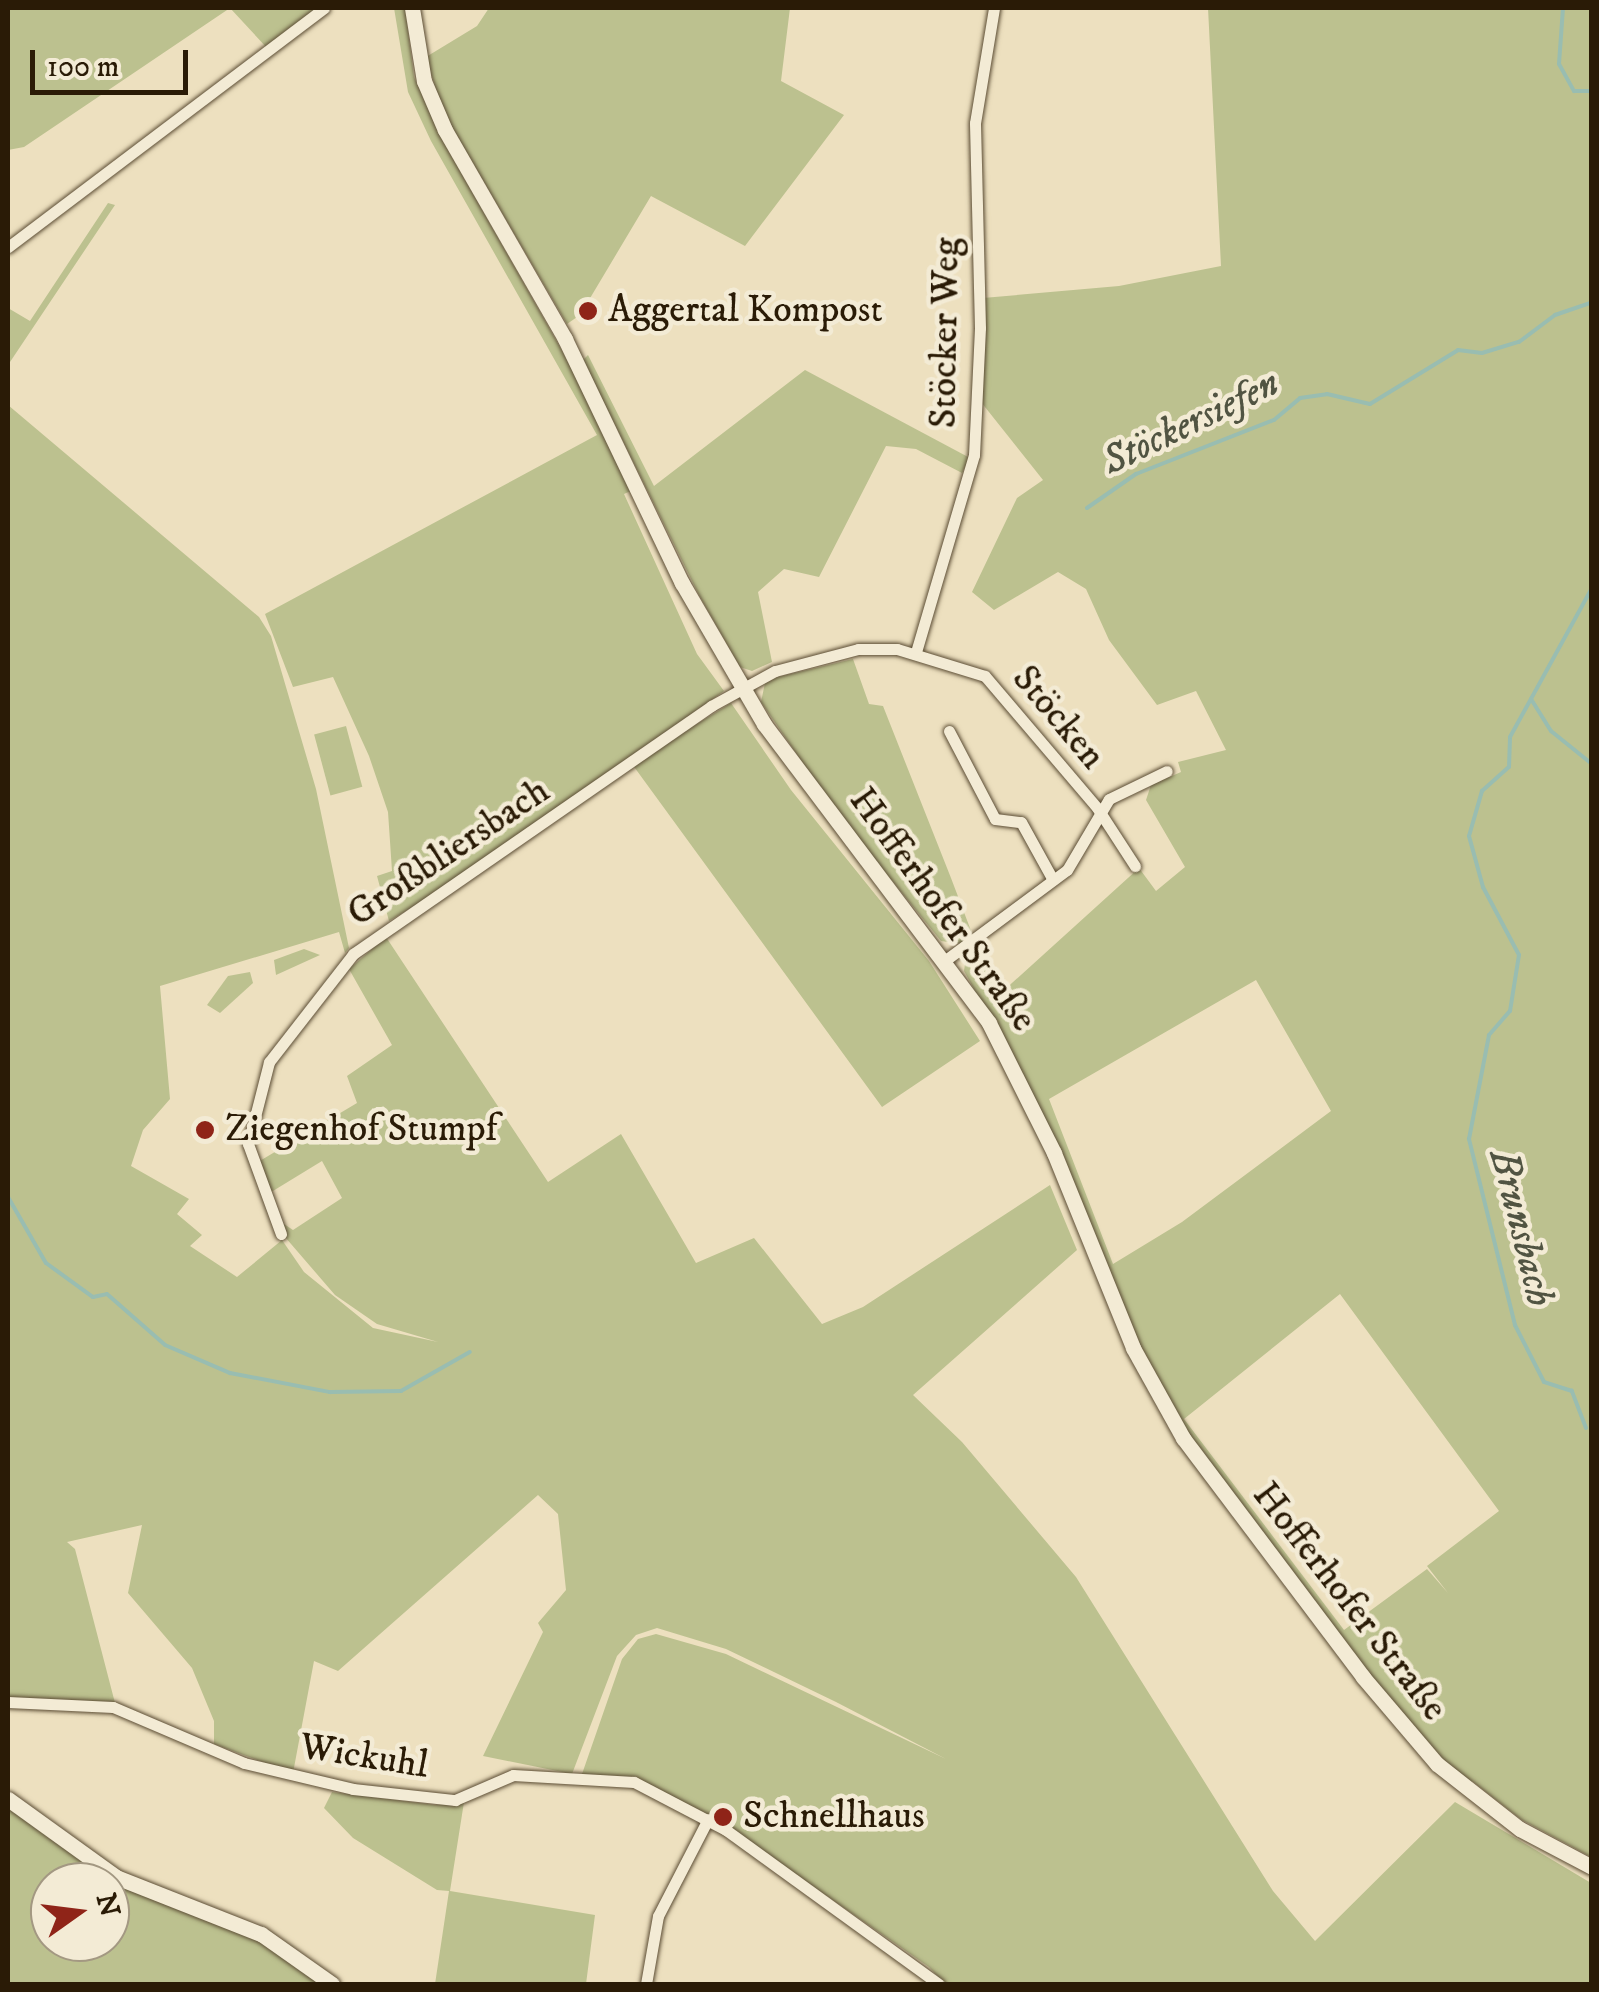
<!DOCTYPE html>
<meta charset="utf-8">
<style>
body{margin:0}
#map{position:relative;width:1599px;height:1992px;overflow:hidden;background:#ede0bf;font-family:"IM FELL DW Pica",serif}
div>[style]{position:absolute}
[style*='--x']{left:calc(var(--x)*1px);top:calc(var(--y)*1px);width:calc(var(--w)*1px);rotate:calc(var(--a)*1deg)}
.green>*{inset:0;background:#bcc18f;transform-origin:0 0}
.stream>*{height:4px;margin:-2px;padding:0 2px;transform-origin:2px;border-radius:2px;background:#99bdb1}
.roads{filter:drop-shadow(0 0 2px #5b4c34) drop-shadow(0 0 2px #5b4c34)}
.street>*{height:11px;margin:-5.5px;padding:0 5.5px;transform-origin:5.5px;border-radius:5.5px;background:#f3ebd5}
.secondary>*{height:15px;margin:-7.5px;padding:0 7.5px;transform-origin:7.5px;border-radius:7.5px;background:#f3ebd5}
.dots>*{width:28px;height:28px;translate:-50% -50%;box-sizing:border-box;border:5px solid #f3ebd5;border-radius:50%}
span{translate:-50% -50%;white-space:nowrap;text-align:center;line-height:1.15;-webkit-text-stroke:9px #f3ebd5;paint-order:stroke}
.poi-label{font-size:38px;color:#2a1b06}
.left{translate:0 -50%;text-align:left}
.street-label{font-size:38px;color:#2a1b06}
.water-label{font-size:40px;color:#515442;font-style:italic}
.frame{position:absolute;inset:0;border:10px solid #2a1b06;pointer-events:none}
.north{position:absolute;left:30px;top:1862px;width:100px;height:100px;box-sizing:border-box;background:#f3ebd5;border:2px solid #a39882;border-radius:50%;rotate:76deg;font-size:28px;font-weight:700;line-height:40px;text-align:center;color:#2a1b06}
.north::after{content:'';display:block;margin:auto;width:35px;height:45px;background:#8f2418;clip-path:polygon(50% 0,100% 100%,50% 72%,0 100%)}
.scale{position:absolute;left:30px;top:50px;width:158px;height:45px;box-sizing:border-box;border:5px solid #2a1b06;border-top:0;padding-left:12px;font-size:30px;line-height:35px;white-space:nowrap;color:#2a1b06;-webkit-text-stroke:8px #f3ebd5;paint-order:stroke}
</style>
<div id="map">
<div class="green">
<div style="clip-path:polygon(8px 8px,318px 8px,267px 48px,230px 8px,24px 147px,8px 150px)"></div>
<div style="clip-path:polygon(394px 8px,405px 8px,414px 77px,439px 134px,582px 386px,633px 490px,624px 494px,697px 654px,724px 691px,469px 873px,389px 921px,377px 876px,392px 871px,388px 812px,369px 756px,333px 677px,293px 687px,265px 614px,597px 435px,431px 141px,408px 92px)"></div>
<div style="clip-path:polygon(489px 8px,790px 8px,781px 81px,844px 115px,745px 246px,651px 196px,580px 315px,567px 324px,443px 112px,426px 57px,477px 26px)"></div>
<div style="clip-path:polygon(evenodd,1208px 8px,1591px 8px,1591px 1857px,1522px 1820px,1472px 1781px,1472px 1787px,1414px 1732px,1178px 1422px,1140px 1349px,1038px 1104px,964px 971px,967px 950px,977px 943px,1001px 993px,1139px 868px,1156px 891px,1185px 867px,1146px 800px,1151px 785px,1181px 772px,1178px 762px,1226px 750px,1196px 691px,1157px 705px,1109px 640px,1086px 589px,1058px 572px,994px 610px,972px 592px,1017px 498px,1043px 480px,981px 402px,983px 298px,1119px 286px,1221px 266px,1208px 8px,1256px 980px,1331px 1111px,1182px 1222px,1113px 1264px,1049px 1099px,1256px 980px,1208px 8px,1340px 1294px,1499px 1511px,1427px 1566px,1448px 1593px,1427px 1569px,1344px 1630px,1184px 1419px,1340px 1294px)"></div>
<div style="clip-path:polygon(108px 203px,115px 205px,8px 365px,8px 308px,30px 321px)"></div>
<div style="clip-path:polygon(588px 355px,654px 486px,805px 370px,970px 458px,962px 473px,916px 449px,886px 446px,819px 577px,784px 569px,758px 592px,772px 662px,752px 671px,740px 667px,699px 595px,583px 360px)"></div>
<div style="clip-path:polygon(8px 405px,259px 617px,271px 636px,316px 789px,349px 948px,345px 953px,339px 932px,160px 986px,170px 1099px,143px 1130px,131px 1166px,189px 1199px,177px 1214px,202px 1235px,190px 1246px,237px 1277px,282px 1240px,304px 1272px,373px 1328px,438px 1342px,377px 1324px,335px 1295px,285px 1237px,275px 1218px,293px 1230px,342px 1198px,322px 1161px,268px 1194px,258px 1162px,357px 1103px,347px 1076px,392px 1045px,349px 969px,386px 937px,548px 1182px,621px 1134px,696px 1263px,754px 1238px,822px 1324px,863px 1307px,1050px 1185px,1077px 1250px,913px 1395px,962px 1442px,1076px 1577px,1273px 1891px,1315px 1941px,1455px 1802px,1591px 1883px,1591px 1984px,945px 1984px,929px 1967px,715px 1818px,635px 1779px,582px 1774px,622px 1659px,638px 1639px,656px 1634px,726px 1654px,946px 1759px,836px 1702px,726px 1649px,657px 1628px,636px 1635px,617px 1656px,572px 1774px,483px 1756px,543px 1632px,538px 1623px,566px 1590px,558px 1514px,538px 1495px,338px 1671px,314px 1661px,293px 1773px,214px 1744px,214px 1721px,192px 1668px,128px 1593px,142px 1525px,67px 1542px,75px 1549px,115px 1703px,8px 1698px)"></div>
<div style="clip-path:polygon(853px 659px,869px 704px,883px 706px,951px 878px,973px 936px,963px 944px,941px 941px,838px 814px,761px 702px,765px 683px,778px 677px)"></div>
<div style="clip-path:polygon(731px 703px,791px 790px,929px 961px,980px 1041px,882px 1107px,632px 764px)"></div>
<div style="left:346px;top:726px;width:63px;height:33px;rotate:75deg"></div>
<div style="clip-path:polygon(304px 949px,320px 955px,276px 975px,274px 960px)"></div>
<div style="clip-path:polygon(250px 972px,253px 983px,220px 1013px,207px 1005px,228px 976px)"></div>
<div style="clip-path:polygon(332px 1792px,435px 1805px,464px 1802px,450px 1891px,595px 1915px,586px 1984px,435px 1984px,449px 1891px,437px 1890px,353px 1838px,324px 1808px)"></div>
<div style="clip-path:polygon(evenodd,8px 1806px,110px 1879px,265px 1943px,320px 1984px,8px 1984px,8px 1806px,50px 1882px,110px 1882px,110px 1942px,50px 1942px,50px 1882px)"></div>
</div>
<div class="stream">
<div style="--x:1563;--y:8;--w:56;--a:94.1"></div>
<div style="--x:1559;--y:64;--w:31;--a:61"></div>
<div style="--x:1574;--y:91;--w:18;--a:0"></div>
<div style="--x:1591;--y:263;--w:7;--a:-82"></div>
<div style="--x:1087;--y:508;--w:60;--a:-34.8"></div>
<div style="--x:1136;--y:474;--w:148;--a:-21.4"></div>
<div style="--x:1274;--y:420;--w:34;--a:-40"></div>
<div style="--x:1300;--y:398;--w:27;--a:-8"></div>
<div style="--x:1327;--y:394;--w:44;--a:13.1"></div>
<div style="--x:1370;--y:404;--w:103;--a:-31.5"></div>
<div style="--x:1458;--y:350;--w:24;--a:7"></div>
<div style="--x:1482;--y:353;--w:39;--a:-17"></div>
<div style="--x:1519;--y:342;--w:45;--a:-36.9"></div>
<div style="--x:1555;--y:315;--w:39;--a:-19"></div>
<div style="--x:1531;--y:699;--w:38;--a:58"></div>
<div style="--x:1551;--y:731;--w:53;--a:38.8"></div>
<div style="--x:8;--y:1197;--w:76;--a:60.1"></div>
<div style="--x:46;--y:1263;--w:58;--a:35.9"></div>
<div style="--x:93;--y:1297;--w:14;--a:-12"></div>
<div style="--x:107;--y:1294;--w:77;--a:41.3"></div>
<div style="--x:165;--y:1345;--w:71;--a:23.3"></div>
<div style="--x:230;--y:1373;--w:102;--a:10.8"></div>
<div style="--x:330;--y:1392;--w:71;--a:-0.8"></div>
<div style="--x:401;--y:1391;--w:79;--a:-29.5"></div>
<div style="--x:1586;--y:1428;--w:40;--a:-111"></div>
<div style="--x:1572;--y:1391;--w:29;--a:-162"></div>
<div style="--x:1544;--y:1382;--w:64;--a:-117"></div>
<div style="--x:1515;--y:1325;--w:192;--a:-103.9"></div>
<div style="--x:1469;--y:1139;--w:106;--a:-79.1"></div>
<div style="--x:1489;--y:1035;--w:32;--a:-49"></div>
<div style="--x:1510;--y:1011;--w:57;--a:-80.9"></div>
<div style="--x:1519;--y:955;--w:77;--a:-117.9"></div>
<div style="--x:1483;--y:887;--w:53;--a:-105.4"></div>
<div style="--x:1469;--y:836;--w:47;--a:-73.9"></div>
<div style="--x:1482;--y:791;--w:36;--a:-42"></div>
<div style="--x:1509;--y:767;--w:30;--a:-88"></div>
<div style="--x:1510;--y:737;--w:170;--a:-61.2"></div>
</div>
<div class="roads">
<div class="street">
<div style="--x:8;--y:247;--w:396;--a:-37.1"></div>
<div style="--x:916;--y:652;--w:205;--a:-73.6"></div>
<div style="--x:974;--y:455;--w:127;--a:-87.3"></div>
<div style="--x:980;--y:328;--w:205;--a:-91.4"></div>
<div style="--x:975;--y:123;--w:117;--a:-80.6"></div>
<div style="--x:949;--y:731;--w:99;--a:62.4"></div>
<div style="--x:995;--y:819;--w:26;--a:7"></div>
<div style="--x:1021;--y:822;--w:66;--a:61.1"></div>
<div style="--x:947;--y:959;--w:149;--a:-36.6"></div>
<div style="--x:1067;--y:870;--w:82;--a:-59.4"></div>
<div style="--x:1109;--y:799;--w:64;--a:-25.8"></div>
<div style="--x:281;--y:1234;--w:96;--a:-110.1"></div>
<div style="--x:248;--y:1144;--w:85;--a:-75.6"></div>
<div style="--x:269;--y:1062;--w:137;--a:-52.1"></div>
<div style="--x:353;--y:954;--w:436;--a:-34.7"></div>
<div style="--x:711;--y:706;--w:73;--a:-28.7"></div>
<div style="--x:775;--y:671;--w:86;--a:-14.8"></div>
<div style="--x:858;--y:649;--w:39;--a:0"></div>
<div style="--x:897;--y:649;--w:92;--a:17.1"></div>
<div style="--x:985;--y:676;--w:175;--a:49.6"></div>
<div style="--x:1098;--y:809;--w:68;--a:57"></div>
<div style="--x:8;--y:1702;--w:105;--a:2.7"></div>
<div style="--x:113;--y:1707;--w:142;--a:23.1"></div>
<div style="--x:244;--y:1763;--w:112;--a:13.4"></div>
<div style="--x:353;--y:1789;--w:103;--a:6.2"></div>
<div style="--x:455;--y:1800;--w:63;--a:-23.3"></div>
<div style="--x:513;--y:1775;--w:121;--a:3.3"></div>
<div style="--x:634;--y:1782;--w:104;--a:27.6"></div>
<div style="--x:726;--y:1830;--w:263;--a:35.9"></div>
<div style="--x:646;--y:1984;--w:69;--a:-80"></div>
<div style="--x:658;--y:1916;--w:109;--a:-62.7"></div>
</div>
<div class="secondary">
<div style="--x:412;--y:8;--w:74;--a:80.7"></div>
<div style="--x:424;--y:81;--w:53;--a:66.8"></div>
<div style="--x:445;--y:130;--w:241;--a:60.1"></div>
<div style="--x:565;--y:339;--w:271;--a:64.4"></div>
<div style="--x:682;--y:583;--w:163;--a:59.8"></div>
<div style="--x:764;--y:724;--w:374;--a:53"></div>
<div style="--x:989;--y:1023;--w:145;--a:63.4"></div>
<div style="--x:1054;--y:1153;--w:210;--a:67.9"></div>
<div style="--x:1133;--y:1348;--w:103;--a:60.9"></div>
<div style="--x:1183;--y:1438;--w:299;--a:53"></div>
<div style="--x:1363;--y:1677;--w:114;--a:49.6"></div>
<div style="--x:1437;--y:1764;--w:105;--a:38.1"></div>
<div style="--x:1520;--y:1829;--w:81;--a:27.8"></div>
<div style="--x:8;--y:1799;--w:133;--a:35.8"></div>
<div style="--x:116;--y:1877;--w:156;--a:21.5"></div>
<div style="--x:261;--y:1934;--w:87;--a:35.2"></div>
</div>
</div>
<div class="dots">
<div style="left:588px;top:311px;background:#8f2418"></div>
<div style="left:205px;top:1130px;background:#8f2418"></div>
<div style="left:723px;top:1817px;background:#8f2418"></div>
</div>
<div class="poi-label">
<span class="left" style="left:608px;top:311px">Aggertal Kompost</span>
<span class="left" style="left:225px;top:1130px">Ziegenhof Stumpf</span>
<span class="left" style="left:743px;top:1817px">Schnellhaus</span>
</div>
<div class="street-label">
<span style="left:946px;top:333px;rotate:-89deg">Stöcker Weg</span>
<span style="left:1058px;top:718px;rotate:50deg">Stöcken</span>
<span style="left:449px;top:853px;rotate:-34deg">Großbliersbach</span>
<span style="left:942px;top:910px;rotate:54deg">Hofferhofer Straße</span>
<span style="left:1349px;top:1602px;rotate:52deg">Hofferhofer Straße</span>
<span style="left:364px;top:1757px;rotate:9deg">Wickuhl</span>
</div>
<div class="water-label">
<span style="left:1191px;top:423px;rotate:-26deg">Stöckersiefen</span>
<span style="left:1521px;top:1228px;rotate:76deg">Brunsbach</span>
</div>
<div class="frame"></div>
<div class="north">N</div>
<div class="scale">100 m</div>
</div>
